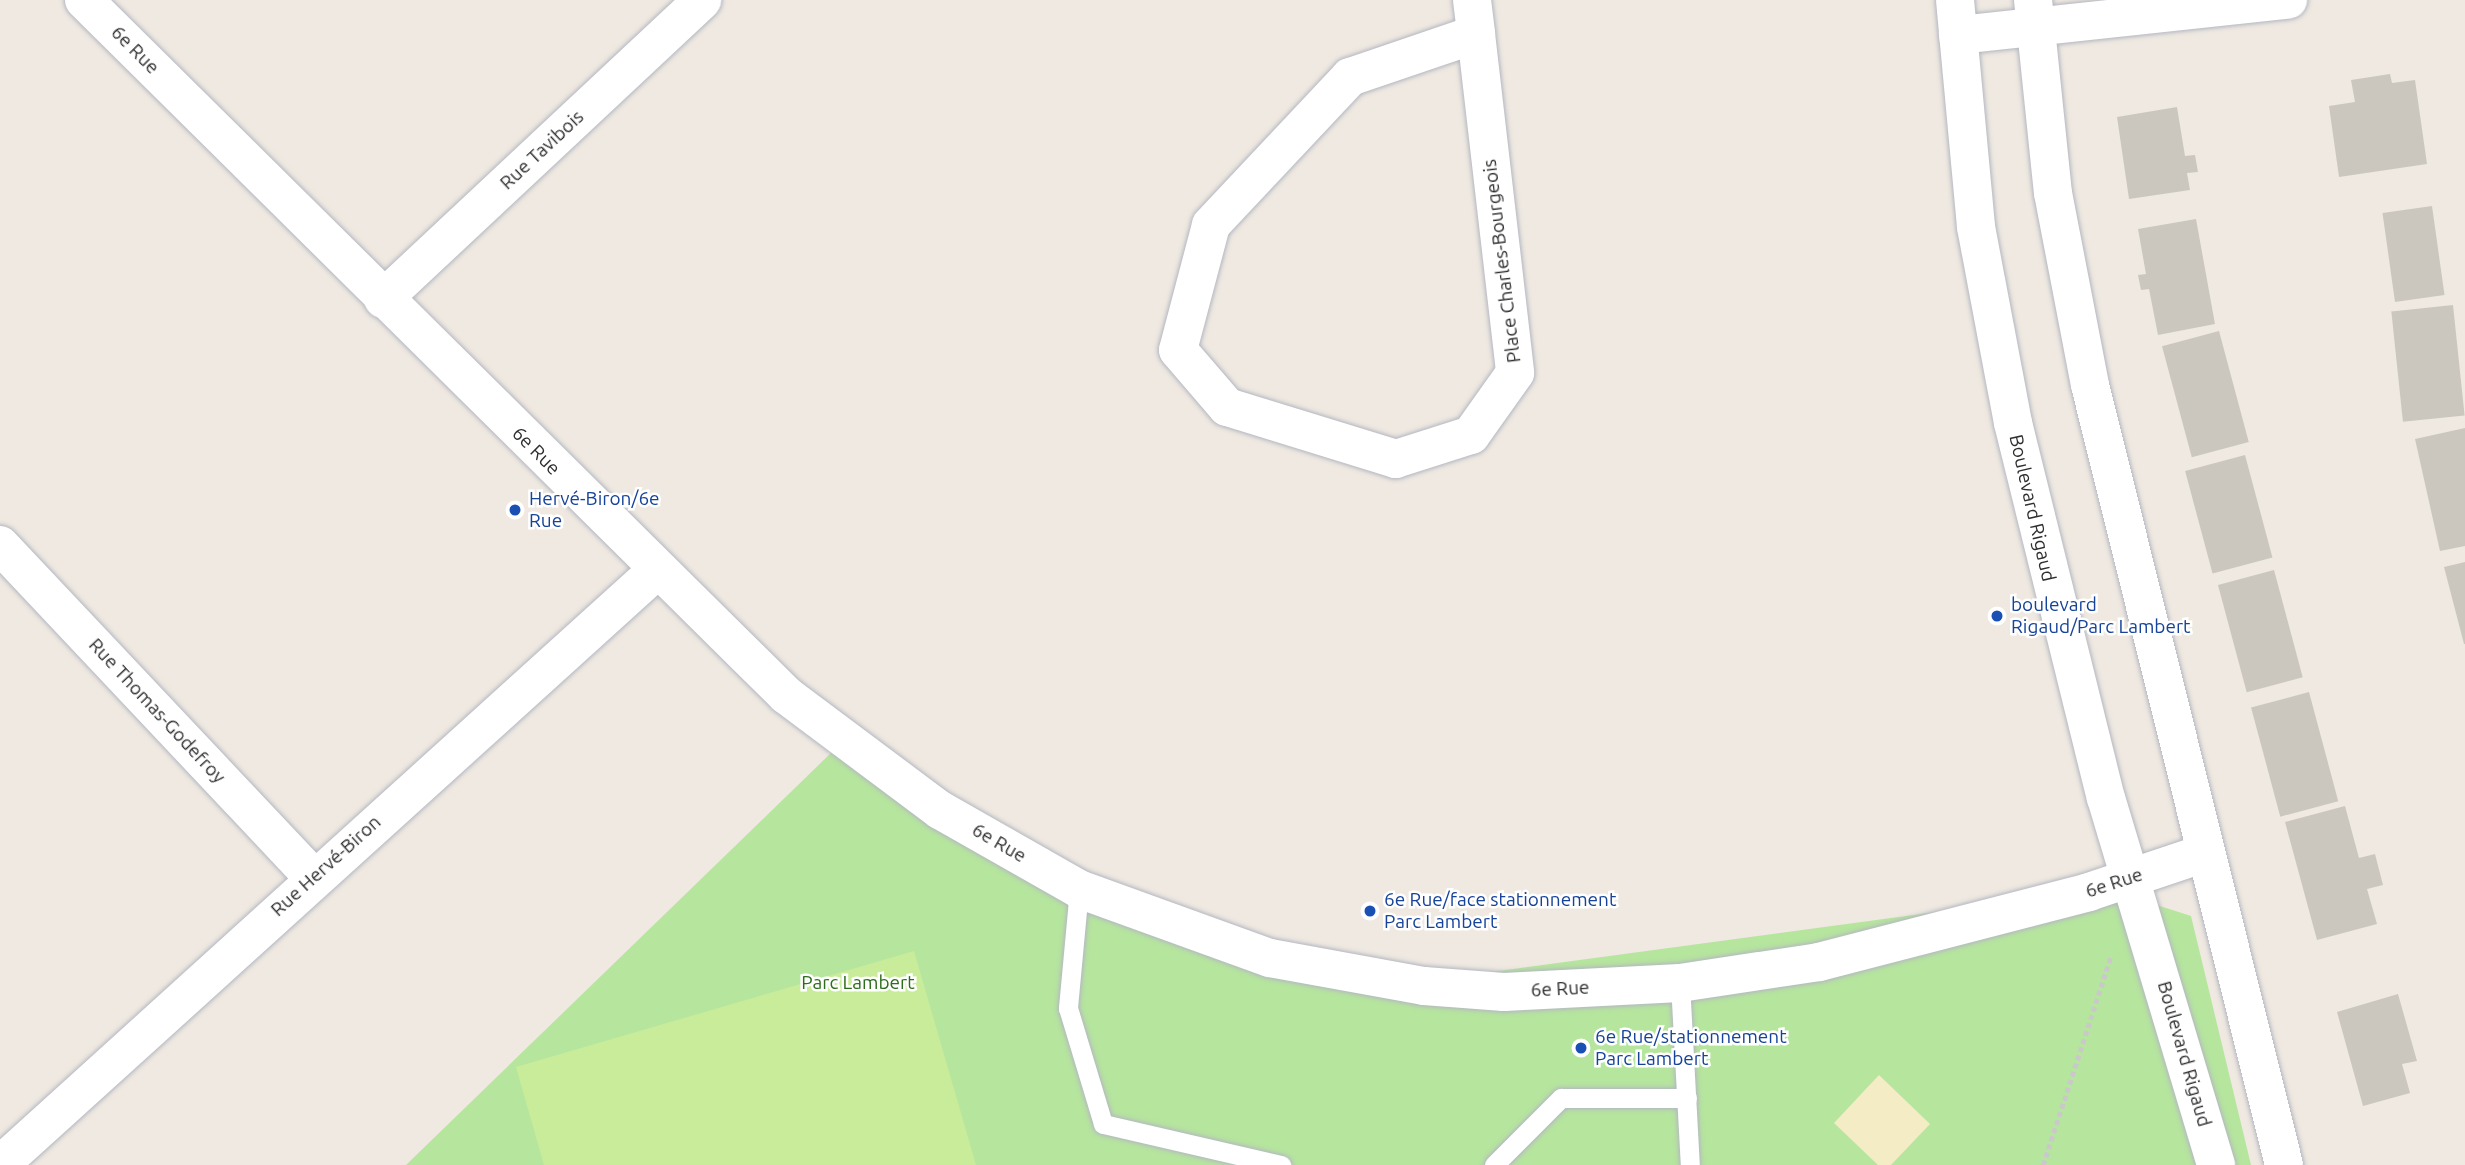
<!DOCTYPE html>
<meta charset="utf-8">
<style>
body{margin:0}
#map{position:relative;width:2465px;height:1165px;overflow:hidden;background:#efe9e1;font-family:Ubuntu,sans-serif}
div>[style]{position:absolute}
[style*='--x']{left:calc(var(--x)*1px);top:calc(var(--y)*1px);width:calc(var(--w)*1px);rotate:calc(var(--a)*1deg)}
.green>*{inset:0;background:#b6e59e}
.sand>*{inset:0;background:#f3ecc5}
.pitch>*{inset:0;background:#c9ec9a}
.building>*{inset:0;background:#cbc7bf;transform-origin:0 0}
.path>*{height:4.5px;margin-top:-2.25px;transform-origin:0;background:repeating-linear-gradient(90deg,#c9c9c9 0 5px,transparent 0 8.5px)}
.roads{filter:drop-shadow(0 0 2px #b4b7c1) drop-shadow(0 0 2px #b4b7c1)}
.lane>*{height:19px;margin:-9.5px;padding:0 9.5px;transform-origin:9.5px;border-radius:9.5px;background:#fff}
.street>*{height:38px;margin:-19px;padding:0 19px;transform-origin:19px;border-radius:19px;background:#fff}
.secondary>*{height:38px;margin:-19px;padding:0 19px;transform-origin:19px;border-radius:19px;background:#fff}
.dots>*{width:19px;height:19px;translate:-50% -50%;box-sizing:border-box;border:4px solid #fff;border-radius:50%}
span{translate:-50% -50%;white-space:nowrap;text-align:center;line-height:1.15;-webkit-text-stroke:5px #fff;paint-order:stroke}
.street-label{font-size:19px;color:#2e2e2e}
.transit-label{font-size:19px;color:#164399}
.left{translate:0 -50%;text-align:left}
.park-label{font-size:19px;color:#2c6e1b}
</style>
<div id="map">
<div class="green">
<div style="clip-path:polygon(831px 753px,1085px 907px,1386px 986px,2107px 889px,2191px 916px,2251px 1165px,406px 1165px)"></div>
</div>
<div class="sand">
<div style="clip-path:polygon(1879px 1075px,1930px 1124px,1891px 1165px,1878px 1165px,1834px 1123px)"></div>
</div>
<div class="pitch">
<div style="clip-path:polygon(914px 951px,976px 1165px,544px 1165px,516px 1067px)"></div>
</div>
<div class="building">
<div style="clip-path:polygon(2390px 74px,2392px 83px,2415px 80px,2427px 164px,2339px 177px,2329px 106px,2355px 102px,2351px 80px)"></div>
<div style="clip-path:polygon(2177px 107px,2185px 156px,2195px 155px,2198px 172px,2187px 173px,2190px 190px,2129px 199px,2117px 117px)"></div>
<div style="left:2432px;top:206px;width:90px;height:50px;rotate:82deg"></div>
<div style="clip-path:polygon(2196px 219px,2215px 324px,2158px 335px,2149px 289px,2141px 290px,2138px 275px,2146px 274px,2138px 229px)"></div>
<div style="left:2453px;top:305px;width:111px;height:62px;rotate:84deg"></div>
<div style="left:2219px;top:331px;width:115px;height:59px;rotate:75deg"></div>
<div style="clip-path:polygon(2465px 428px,2465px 546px,2440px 551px,2415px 439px)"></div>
<div style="left:2245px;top:455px;width:106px;height:62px;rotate:75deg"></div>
<div style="clip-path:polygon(2465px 562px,2465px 644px,2464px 644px,2444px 567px)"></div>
<div style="left:2274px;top:570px;width:111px;height:58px;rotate:75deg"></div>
<div style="left:2309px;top:692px;width:113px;height:60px;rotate:75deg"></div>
<div style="clip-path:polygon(2345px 806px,2359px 858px,2375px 854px,2383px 885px,2367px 889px,2377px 924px,2317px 940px,2285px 822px)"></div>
<div style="clip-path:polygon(2398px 994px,2417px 1061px,2402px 1064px,2410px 1093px,2363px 1106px,2337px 1012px)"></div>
</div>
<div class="path">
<div style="--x:2043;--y:1165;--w:220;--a:-72"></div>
</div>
<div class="roads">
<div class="lane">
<div style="--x:1079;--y:889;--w:120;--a:95.3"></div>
<div style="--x:1068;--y:1008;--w:121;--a:73.2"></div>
<div style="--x:1103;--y:1124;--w:183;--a:13"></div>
<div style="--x:1680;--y:983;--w:182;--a:86.9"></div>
<div style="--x:1494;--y:1165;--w:95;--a:-45"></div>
<div style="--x:1561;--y:1098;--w:126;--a:0"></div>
</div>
<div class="street">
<div style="--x:1472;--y:0;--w:34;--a:83"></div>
<div style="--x:1476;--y:34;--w:341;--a:83.4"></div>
<div style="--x:1515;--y:373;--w:76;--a:125.4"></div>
<div style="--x:1471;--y:435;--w:79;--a:162.3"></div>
<div style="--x:1396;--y:459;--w:177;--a:-162.9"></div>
<div style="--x:1227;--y:407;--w:75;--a:-130.7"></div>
<div style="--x:1178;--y:350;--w:129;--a:-75.2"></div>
<div style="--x:1211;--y:225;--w:203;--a:-46.8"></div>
<div style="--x:1350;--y:77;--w:133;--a:-18.8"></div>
<div style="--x:1958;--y:35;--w:332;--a:-6.1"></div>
<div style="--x:383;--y:299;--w:437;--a:-43.1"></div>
<div style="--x:0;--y:545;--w:456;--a:46.7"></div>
<div style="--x:0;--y:1165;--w:885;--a:-42.16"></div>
</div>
<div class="secondary">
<div style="--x:84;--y:0;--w:988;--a:44.71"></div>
<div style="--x:786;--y:695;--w:192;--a:36.8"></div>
<div style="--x:940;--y:810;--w:160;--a:29.6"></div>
<div style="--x:1079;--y:889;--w:203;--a:19.9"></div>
<div style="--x:1270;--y:958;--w:157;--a:10.3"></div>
<div style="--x:1424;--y:986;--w:80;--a:4.3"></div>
<div style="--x:1504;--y:992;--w:176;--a:-2.9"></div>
<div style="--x:1680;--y:983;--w:141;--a:-8.6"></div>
<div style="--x:1819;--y:962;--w:279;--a:-14.5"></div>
<div style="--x:2089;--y:892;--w:119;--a:-18.6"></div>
<div style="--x:1955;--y:0;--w:228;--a:84.7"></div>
<div style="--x:1976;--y:227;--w:199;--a:79.3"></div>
<div style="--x:2013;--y:423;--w:386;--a:76.1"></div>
<div style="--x:2106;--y:798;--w:383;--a:73.3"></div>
<div style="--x:2033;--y:0;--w:194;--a:84.1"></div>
<div style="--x:2053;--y:193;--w:196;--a:79.1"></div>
<div style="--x:2090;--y:385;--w:804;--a:76.03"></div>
</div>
</div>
<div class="dots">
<div style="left:515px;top:510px;background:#1a4fb4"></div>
<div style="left:1997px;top:616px;background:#1a4fb4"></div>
<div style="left:1370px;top:911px;background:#1a4fb4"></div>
<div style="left:1581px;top:1048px;background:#1a4fb4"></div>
</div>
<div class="street-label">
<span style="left:135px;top:50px;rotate:45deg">6e Rue</span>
<span style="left:542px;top:150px;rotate:-43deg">Rue Tavibois</span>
<span style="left:1502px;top:261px;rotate:-97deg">Place Charles-Bourgeois</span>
<span style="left:536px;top:451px;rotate:45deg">6e Rue</span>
<span style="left:2032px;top:508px;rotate:77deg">Boulevard Rigaud</span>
<span style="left:157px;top:711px;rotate:47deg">Rue Thomas-Godefroy</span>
<span style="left:999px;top:843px;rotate:30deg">6e Rue</span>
<span style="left:326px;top:866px;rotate:-42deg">Rue Hervé-Biron</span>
<span style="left:2114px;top:883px;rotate:-18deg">6e Rue</span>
<span style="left:1560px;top:989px;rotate:-3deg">6e Rue</span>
<span style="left:2184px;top:1054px;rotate:74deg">Boulevard Rigaud</span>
</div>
<div class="transit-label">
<span class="left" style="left:529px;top:510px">Hervé-Biron/6e<br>Rue</span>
<span class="left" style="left:2011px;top:616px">boulevard<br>Rigaud/Parc Lambert</span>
<span class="left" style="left:1384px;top:911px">6e Rue/face stationnement<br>Parc Lambert</span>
<span class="left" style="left:1595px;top:1048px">6e Rue/stationnement<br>Parc Lambert</span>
</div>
<div class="park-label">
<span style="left:858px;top:983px">Parc Lambert</span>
</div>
</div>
